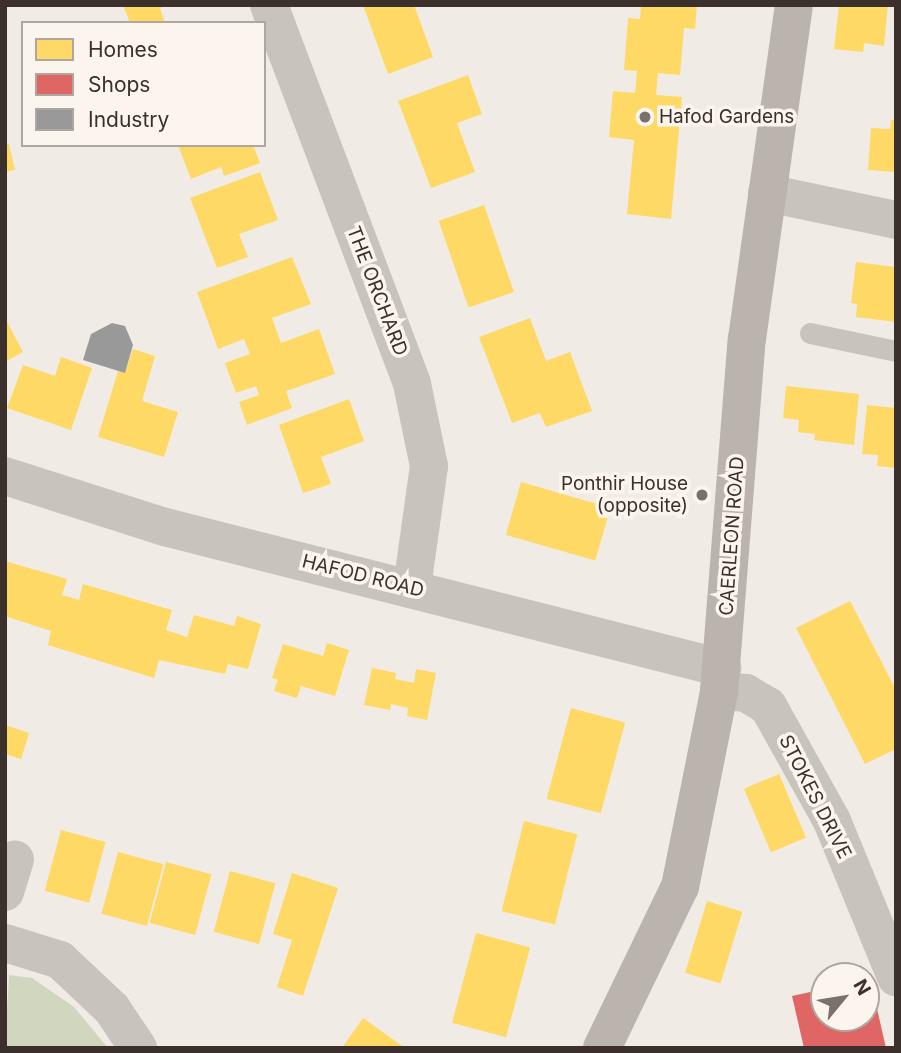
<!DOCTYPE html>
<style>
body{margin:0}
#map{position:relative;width:901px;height:1053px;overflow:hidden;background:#f0ebe5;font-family:Inter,sans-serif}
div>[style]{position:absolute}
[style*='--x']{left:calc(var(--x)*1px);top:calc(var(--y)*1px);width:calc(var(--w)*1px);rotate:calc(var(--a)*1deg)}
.green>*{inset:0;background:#d1d6bf}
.homes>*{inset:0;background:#ffd966;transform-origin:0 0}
.shops>*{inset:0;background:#e06666}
.industry>*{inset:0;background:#999}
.service>*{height:21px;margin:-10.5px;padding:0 10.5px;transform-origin:10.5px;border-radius:10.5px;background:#c9c3be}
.minor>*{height:38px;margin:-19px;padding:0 19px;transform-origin:19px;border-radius:19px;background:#c9c3be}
.secondary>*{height:38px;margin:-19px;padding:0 19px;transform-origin:19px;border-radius:19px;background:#bab3ae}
.dots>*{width:19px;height:19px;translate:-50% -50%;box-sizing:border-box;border:4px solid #fbf5ee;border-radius:50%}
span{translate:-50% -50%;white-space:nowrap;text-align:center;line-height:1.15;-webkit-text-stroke:7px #fbf5ee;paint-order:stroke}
.poi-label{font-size:19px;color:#3b302b}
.left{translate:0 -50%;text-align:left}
.right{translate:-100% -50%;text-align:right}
.street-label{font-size:19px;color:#3b302b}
.frame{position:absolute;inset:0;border:7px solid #3b302b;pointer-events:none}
.legend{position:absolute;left:21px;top:21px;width:245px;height:126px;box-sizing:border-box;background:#fbf5ee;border:2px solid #aea6a0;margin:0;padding:9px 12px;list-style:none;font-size:21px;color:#3b302b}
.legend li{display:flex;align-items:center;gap:14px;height:35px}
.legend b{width:35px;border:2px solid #aea6a0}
.north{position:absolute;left:810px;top:962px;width:70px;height:70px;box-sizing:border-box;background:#fbf5ee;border:2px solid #aea6a0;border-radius:50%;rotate:60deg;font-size:19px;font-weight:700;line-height:28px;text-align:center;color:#3b302b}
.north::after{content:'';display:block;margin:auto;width:24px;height:32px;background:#7a716c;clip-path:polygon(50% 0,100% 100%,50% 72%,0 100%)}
</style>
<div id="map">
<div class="green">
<div style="clip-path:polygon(9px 975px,32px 978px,74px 1007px,108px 1048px,5px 1048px)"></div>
</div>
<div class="homes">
<div style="clip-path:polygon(123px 5px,168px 5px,160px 8px,165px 23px,130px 23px)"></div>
<div style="clip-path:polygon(363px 5px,414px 5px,433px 57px,388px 74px)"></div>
<div style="clip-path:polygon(641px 5px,697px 5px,695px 29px,684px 28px,680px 75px,658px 73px,656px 95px,682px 97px,671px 219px,627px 214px,634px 140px,609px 137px,613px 91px,635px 93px,637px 71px,624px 70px,628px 18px,640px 19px)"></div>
<div style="clip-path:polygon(839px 5px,888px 5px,884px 46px,864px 43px,863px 52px,834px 49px)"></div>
<div style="clip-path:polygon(468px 75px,482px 114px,457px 123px,475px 172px,431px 188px,398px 101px)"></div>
<div style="clip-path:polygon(891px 120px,896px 120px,896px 172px,868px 170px,871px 128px,890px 129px)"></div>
<div style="clip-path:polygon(9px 144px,15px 170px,5px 172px,5px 145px)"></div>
<div style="clip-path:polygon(178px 145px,253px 145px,260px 163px,224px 176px,221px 167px,191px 179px)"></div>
<div style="clip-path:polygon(260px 172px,278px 220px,239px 234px,248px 257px,217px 268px,190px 198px)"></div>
<div style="left:484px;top:205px;width:92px;height:48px;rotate:71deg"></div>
<div style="clip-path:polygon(292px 257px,311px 304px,272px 318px,281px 343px,319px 329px,335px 374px,286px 391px,292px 408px,247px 425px,239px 402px,259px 395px,256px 386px,236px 393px,225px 363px,250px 354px,244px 339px,218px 349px,197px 292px)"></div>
<div style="clip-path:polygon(856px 262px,896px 267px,896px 322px,856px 317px,857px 304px,851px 303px)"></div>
<div style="clip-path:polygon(5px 318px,23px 352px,5px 362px)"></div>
<div style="clip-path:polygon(530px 318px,546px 361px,570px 352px,592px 411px,546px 427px,540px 413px,512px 423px,479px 337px)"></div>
<div style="clip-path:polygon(133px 349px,155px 356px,142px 401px,178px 412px,164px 457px,98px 437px,118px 371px,125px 373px)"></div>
<div style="clip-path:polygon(61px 357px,92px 368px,71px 430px,7px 408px,23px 365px,55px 376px)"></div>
<div style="clip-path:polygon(786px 386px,859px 394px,854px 445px,814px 440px,815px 434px,798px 432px,799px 420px,783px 418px)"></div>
<div style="clip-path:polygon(349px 399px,364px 441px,321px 457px,331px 484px,303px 493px,279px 425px)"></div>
<div style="clip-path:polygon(867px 405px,896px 408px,896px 468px,877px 466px,878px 455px,862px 454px)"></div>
<div style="left:521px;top:482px;width:93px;height:55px;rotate:16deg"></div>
<div style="clip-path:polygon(5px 561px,67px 579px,62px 595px,79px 600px,83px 584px,172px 610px,166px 630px,187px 637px,194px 615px,234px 626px,237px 616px,261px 624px,248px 669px,228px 664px,225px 674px,159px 660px,154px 678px,48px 645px,51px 631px,5px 616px)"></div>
<div style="clip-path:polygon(850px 601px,896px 690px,896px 749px,865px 764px,796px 628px)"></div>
<div style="clip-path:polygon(327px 643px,349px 650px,335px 696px,301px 686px,297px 698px,274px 691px,278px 680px,272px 678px,283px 644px,323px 656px)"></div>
<div style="clip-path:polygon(372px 668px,396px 673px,395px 679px,414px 683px,416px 669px,436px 673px,427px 720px,407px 716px,408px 708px,391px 704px,390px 710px,364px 705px)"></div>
<div style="left:571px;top:708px;width:56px;height:94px;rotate:15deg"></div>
<div style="clip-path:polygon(5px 725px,29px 733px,21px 759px,5px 754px)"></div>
<div style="left:779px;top:774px;width:69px;height:38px;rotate:67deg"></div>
<div style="left:524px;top:821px;width:55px;height:93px;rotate:14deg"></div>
<div style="left:61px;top:830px;width:46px;height:63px;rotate:15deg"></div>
<div style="left:118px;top:852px;width:47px;height:64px;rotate:15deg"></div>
<div style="left:166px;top:862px;width:47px;height:63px;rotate:15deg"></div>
<div style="left:230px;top:871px;width:47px;height:63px;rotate:15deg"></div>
<div style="clip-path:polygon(292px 873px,338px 888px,303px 996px,277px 987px,292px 940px,273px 934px)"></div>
<div style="left:707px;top:901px;width:37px;height:75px;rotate:17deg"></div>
<div style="left:476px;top:933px;width:56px;height:93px;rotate:15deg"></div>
<div style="clip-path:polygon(363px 1018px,405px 1048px,342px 1048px)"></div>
</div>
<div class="shops">
<div style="clip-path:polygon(870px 978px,886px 1048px,804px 1048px,792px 996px,824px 989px,824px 1018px,866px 1018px,866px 979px)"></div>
</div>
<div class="industry">
<div style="clip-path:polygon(112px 323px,125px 326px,133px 345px,125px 373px,83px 360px,91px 334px)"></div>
</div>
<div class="service">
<div style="--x:810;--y:333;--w:88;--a:11.8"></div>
</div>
<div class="minor">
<div style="--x:269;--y:5;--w:405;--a:69.3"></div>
<div style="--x:412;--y:384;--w:84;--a:78.3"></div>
<div style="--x:429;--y:466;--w:122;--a:98"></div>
<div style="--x:767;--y:193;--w:132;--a:11.8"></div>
<div style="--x:5;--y:476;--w:168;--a:17.7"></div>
<div style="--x:165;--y:527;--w:575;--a:14.21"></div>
<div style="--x:719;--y:691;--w:27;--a:4"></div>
<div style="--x:746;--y:693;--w:26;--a:31"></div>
<div style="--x:768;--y:706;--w:132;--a:60.9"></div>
<div style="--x:832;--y:821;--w:169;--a:67.7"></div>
<div style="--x:5;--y:892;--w:34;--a:-73"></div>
<div style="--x:5;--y:943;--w:58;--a:17.2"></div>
<div style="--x:60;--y:960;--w:71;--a:43.3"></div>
<div style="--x:112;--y:1009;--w:47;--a:56.3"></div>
</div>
<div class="secondary">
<div style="--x:602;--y:1048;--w:179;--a:-64.2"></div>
<div style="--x:680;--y:887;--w:200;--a:-78.7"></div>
<div style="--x:719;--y:691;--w:353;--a:-85.5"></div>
<div style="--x:747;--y:339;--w:337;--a:-82"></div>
</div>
<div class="dots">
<div style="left:645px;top:117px;background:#7a716c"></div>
<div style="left:702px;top:495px;background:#7a716c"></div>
</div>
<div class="poi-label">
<span class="left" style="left:659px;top:117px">Hafod Gardens</span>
<span class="right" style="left:688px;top:495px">Ponthir House<br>(opposite)</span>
</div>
<div class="street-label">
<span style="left:377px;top:291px;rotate:69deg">THE ORCHARD</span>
<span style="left:732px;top:536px;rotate:-86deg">CAERLEON ROAD</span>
<span style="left:363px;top:576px;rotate:14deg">HAFOD ROAD</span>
<span style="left:815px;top:797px;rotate:63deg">STOKES DRIVE</span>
</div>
<div class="frame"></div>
<ul class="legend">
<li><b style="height:19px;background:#ffd966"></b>Homes</li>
<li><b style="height:19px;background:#e06666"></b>Shops</li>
<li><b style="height:19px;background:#999"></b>Industry</li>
</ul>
<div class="north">N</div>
</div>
